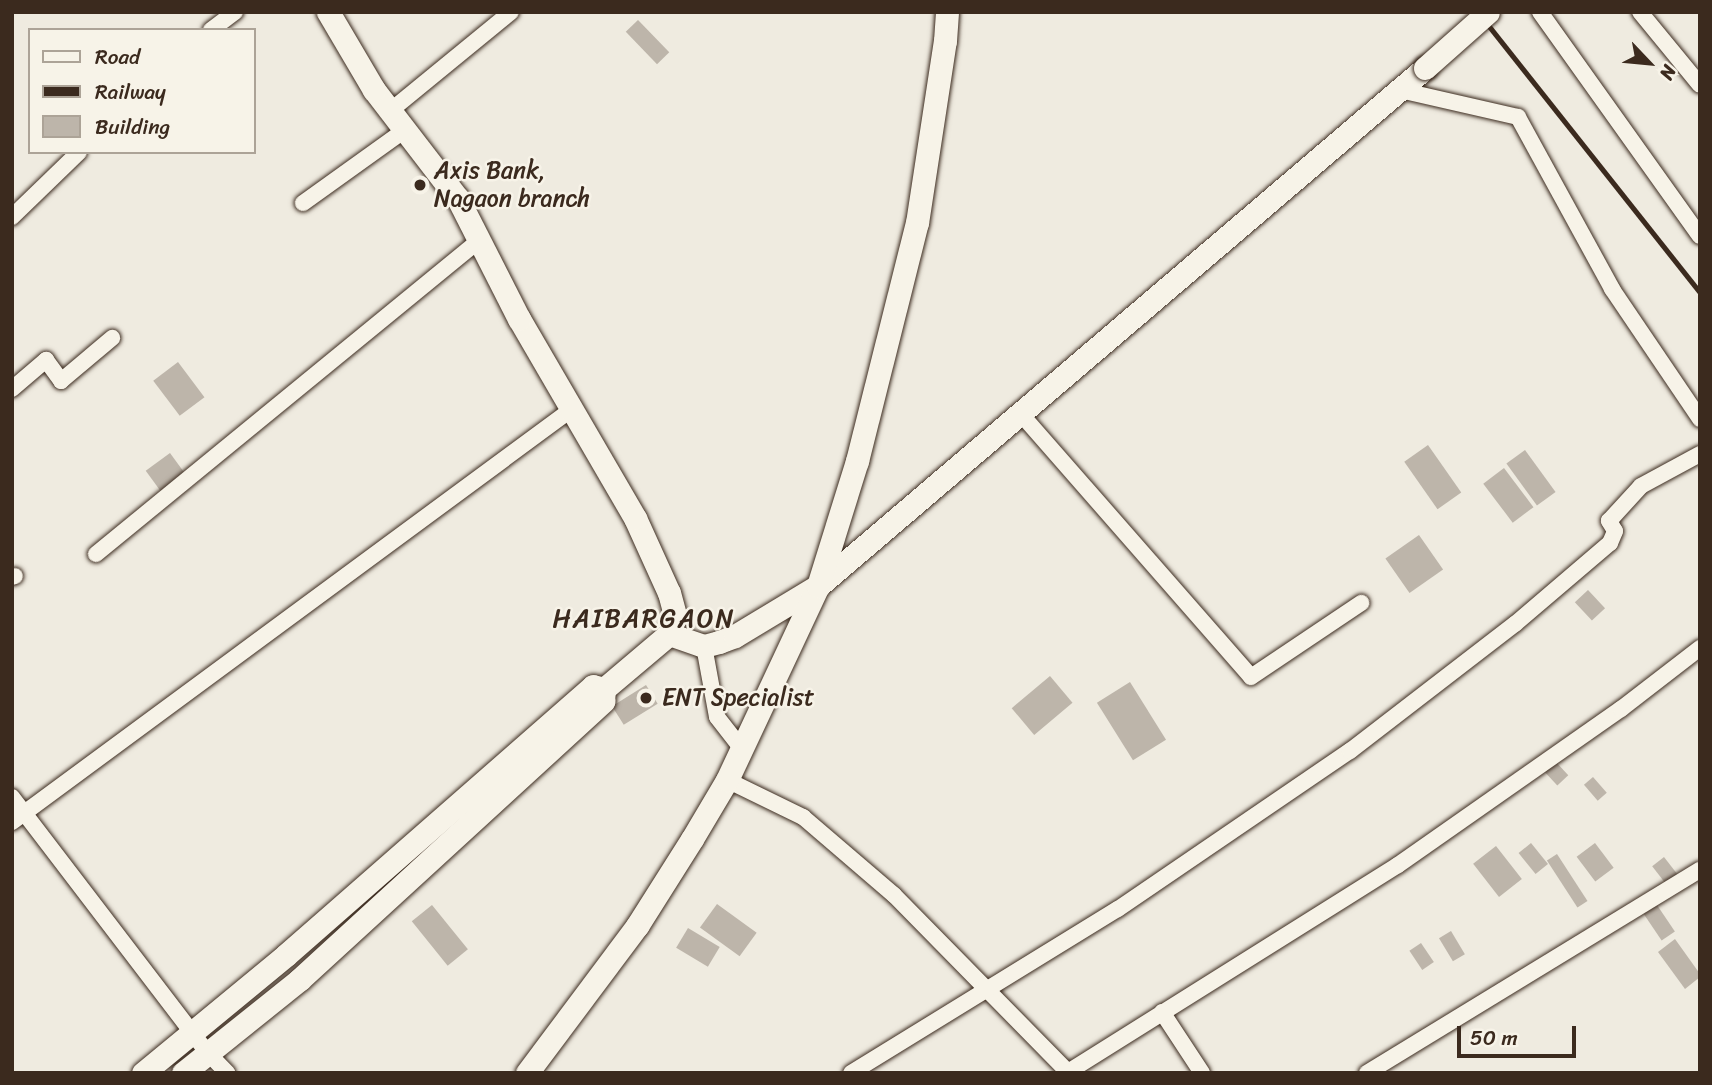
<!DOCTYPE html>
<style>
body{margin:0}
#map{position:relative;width:1712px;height:1085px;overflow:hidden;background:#efebe0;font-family:Sriracha,sans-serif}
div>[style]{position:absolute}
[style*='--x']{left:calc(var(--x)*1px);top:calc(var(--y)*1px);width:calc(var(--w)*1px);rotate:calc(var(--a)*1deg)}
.building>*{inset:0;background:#bdb5aa;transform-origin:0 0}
.roads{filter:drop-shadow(0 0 2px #3b2a1e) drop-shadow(0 0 2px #3b2a1e)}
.street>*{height:16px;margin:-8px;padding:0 8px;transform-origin:8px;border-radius:8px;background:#f7f3e8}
.primary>*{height:23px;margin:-11.5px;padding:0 11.5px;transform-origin:11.5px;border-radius:11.5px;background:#f7f3e8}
.rail>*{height:4.5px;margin:-2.25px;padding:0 2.25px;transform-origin:2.25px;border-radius:2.25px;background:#3b2a1e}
.bridges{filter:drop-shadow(0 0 2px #3b2a1e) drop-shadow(0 0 2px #3b2a1e)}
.primary-bridge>*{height:23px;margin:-11.5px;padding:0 11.5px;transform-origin:11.5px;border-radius:11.5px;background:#f7f3e8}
.dots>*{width:19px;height:19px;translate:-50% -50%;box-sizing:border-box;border:4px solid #f7f3e8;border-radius:50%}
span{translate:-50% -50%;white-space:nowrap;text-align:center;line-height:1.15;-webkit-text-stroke:5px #f7f3e8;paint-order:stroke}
.poi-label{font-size:24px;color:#3b2a1e}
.left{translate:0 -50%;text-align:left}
.neighbourhood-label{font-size:26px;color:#3b2a1e;letter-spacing:2px}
.frame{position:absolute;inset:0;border:14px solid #3b2a1e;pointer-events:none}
.legend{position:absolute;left:28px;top:28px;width:228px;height:126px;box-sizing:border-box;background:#f7f3e8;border:2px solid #aca397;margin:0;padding:9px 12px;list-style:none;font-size:21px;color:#3b2a1e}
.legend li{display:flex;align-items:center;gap:14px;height:35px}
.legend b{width:35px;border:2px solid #aca397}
.north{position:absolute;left:1614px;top:28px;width:70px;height:70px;-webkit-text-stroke:5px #f7f3e8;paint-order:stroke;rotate:116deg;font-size:19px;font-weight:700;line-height:28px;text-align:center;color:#3b2a1e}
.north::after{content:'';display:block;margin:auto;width:24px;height:32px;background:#3b2a1e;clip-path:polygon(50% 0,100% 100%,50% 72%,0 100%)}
.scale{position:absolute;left:1457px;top:1026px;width:119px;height:32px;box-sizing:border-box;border:4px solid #3b2a1e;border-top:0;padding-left:9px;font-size:21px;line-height:24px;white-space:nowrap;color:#3b2a1e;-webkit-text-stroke:5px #f7f3e8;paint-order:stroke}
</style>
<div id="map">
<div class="building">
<div style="left:638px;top:20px;width:45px;height:17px;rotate:46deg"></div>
<div style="left:178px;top:362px;width:44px;height:31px;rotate:53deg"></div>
<div style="left:1428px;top:445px;width:58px;height:29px;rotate:55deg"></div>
<div style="left:1525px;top:450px;width:52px;height:23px;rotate:54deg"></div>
<div style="left:170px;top:453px;width:27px;height:30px;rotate:54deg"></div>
<div style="left:1504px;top:468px;width:49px;height:26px;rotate:53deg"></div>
<div style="left:1419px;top:535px;width:42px;height:41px;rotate:55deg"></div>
<div style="left:1588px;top:590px;width:25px;height:18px;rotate:47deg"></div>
<div style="left:1050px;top:676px;width:35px;height:50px;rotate:50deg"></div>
<div style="left:1130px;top:682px;width:68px;height:39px;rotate:58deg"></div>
<div style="left:646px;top:685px;width:22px;height:40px;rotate:58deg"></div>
<div style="left:1556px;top:762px;width:18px;height:15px;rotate:47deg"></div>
<div style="left:1593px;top:777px;width:21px;height:12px;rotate:49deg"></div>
<div style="left:1531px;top:843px;width:27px;height:16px;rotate:51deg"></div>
<div style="left:1595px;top:843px;width:31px;height:23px;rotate:53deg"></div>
<div style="left:1496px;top:846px;width:42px;height:29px;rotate:52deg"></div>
<div style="left:1557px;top:854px;width:56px;height:12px;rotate:57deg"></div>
<div style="left:1664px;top:857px;width:24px;height:15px;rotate:52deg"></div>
<div style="left:717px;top:904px;width:49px;height:29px;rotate:36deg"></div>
<div style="left:432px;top:905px;width:57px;height:26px;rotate:51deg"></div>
<div style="left:1657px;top:905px;width:32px;height:16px;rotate:56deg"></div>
<div style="left:688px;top:928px;width:37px;height:23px;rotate:31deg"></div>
<div style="left:1451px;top:931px;width:27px;height:14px;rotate:59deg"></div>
<div style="clip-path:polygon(1675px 939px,1700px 974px,1700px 977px,1685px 989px,1658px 952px)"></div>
<div style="left:1421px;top:943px;width:23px;height:14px;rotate:56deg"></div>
</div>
<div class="roads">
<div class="street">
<div style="--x:1540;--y:12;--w:275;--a:54.5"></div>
<div style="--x:1640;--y:12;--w:94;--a:50.6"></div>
<div style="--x:211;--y:30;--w:30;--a:-37"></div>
<div style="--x:1400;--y:90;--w:121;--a:12.9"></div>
<div style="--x:1518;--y:117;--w:196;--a:61.3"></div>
<div style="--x:1612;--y:289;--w:157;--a:55.9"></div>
<div style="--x:390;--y:111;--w:156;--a:-39.3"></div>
<div style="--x:303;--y:203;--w:125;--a:-35.6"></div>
<div style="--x:12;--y:217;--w:93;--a:-44.1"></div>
<div style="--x:12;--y:389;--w:45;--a:-40.5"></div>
<div style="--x:46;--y:360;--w:26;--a:54"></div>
<div style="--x:61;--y:381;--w:67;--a:-40.1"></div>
<div style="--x:1021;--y:414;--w:349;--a:48.8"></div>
<div style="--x:1251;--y:677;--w:133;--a:-33.9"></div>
<div style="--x:96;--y:554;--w:495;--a:-39.3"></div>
<div style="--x:12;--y:577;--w:3;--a:-18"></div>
<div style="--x:704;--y:646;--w:72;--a:79.6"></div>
<div style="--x:717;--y:717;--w:39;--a:52"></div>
<div style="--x:727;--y:780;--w:85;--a:26"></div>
<div style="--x:803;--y:817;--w:120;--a:40.6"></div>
<div style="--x:894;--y:895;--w:248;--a:45.5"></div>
<div style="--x:1068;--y:1072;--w:390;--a:-32.1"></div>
<div style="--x:1398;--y:865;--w:272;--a:-35"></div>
<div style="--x:1621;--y:709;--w:100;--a:-37.7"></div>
<div style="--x:12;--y:797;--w:322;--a:52.6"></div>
<div style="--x:208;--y:1053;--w:28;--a:46"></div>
<div style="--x:12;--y:822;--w:696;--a:-36.41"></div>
<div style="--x:1162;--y:1012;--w:73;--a:56.7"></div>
<div style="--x:851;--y:1073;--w:313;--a:-31.6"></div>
<div style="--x:1118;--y:909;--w:281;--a:-34.3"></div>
<div style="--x:1350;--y:751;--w:208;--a:-37.6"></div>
<div style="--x:1515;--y:624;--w:125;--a:-40.5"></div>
<div style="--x:1610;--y:543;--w:13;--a:-67"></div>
<div style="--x:1615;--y:531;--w:12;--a:-121"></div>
<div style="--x:1609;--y:521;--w:47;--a:-47.6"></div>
<div style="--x:1641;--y:486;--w:67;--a:-28.5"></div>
<div style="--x:1367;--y:1073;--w:390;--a:-31.4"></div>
</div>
<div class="primary">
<div style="--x:669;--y:634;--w:37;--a:19"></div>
<div style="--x:704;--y:646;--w:16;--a:-15"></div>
<div style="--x:719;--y:642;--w:17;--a:-21"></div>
<div style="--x:735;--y:636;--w:97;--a:-31.1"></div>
<div style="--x:818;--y:586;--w:798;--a:-40.48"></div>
<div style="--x:143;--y:1073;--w:185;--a:-39.5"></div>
<div style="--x:286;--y:955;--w:408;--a:-41.2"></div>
<div style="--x:593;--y:686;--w:11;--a:15"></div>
<div style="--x:183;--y:1073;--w:149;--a:-38.7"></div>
<div style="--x:299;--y:980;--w:413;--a:-42.5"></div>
<div style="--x:603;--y:701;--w:12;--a:-85"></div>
<div style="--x:604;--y:689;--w:85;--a:-40.2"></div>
<div style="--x:669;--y:634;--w:20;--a:-72"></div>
<div style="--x:675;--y:615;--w:23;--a:-105"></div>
<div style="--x:669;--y:593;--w:82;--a:-114.4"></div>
<div style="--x:635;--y:518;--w:230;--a:-120.2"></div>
<div style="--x:519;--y:319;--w:135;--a:-116.9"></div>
<div style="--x:458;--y:199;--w:138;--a:-127.6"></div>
<div style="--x:374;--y:90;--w:91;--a:-120.5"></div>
<div style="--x:527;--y:1073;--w:184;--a:-53.2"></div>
<div style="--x:637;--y:926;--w:103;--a:-57.7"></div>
<div style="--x:692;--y:839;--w:69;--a:-59.3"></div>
<div style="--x:727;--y:780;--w:214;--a:-64.9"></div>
<div style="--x:818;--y:586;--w:131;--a:-72.7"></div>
<div style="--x:857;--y:461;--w:245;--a:-75.9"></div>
<div style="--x:917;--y:223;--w:184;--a:-81.3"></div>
<div style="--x:945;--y:41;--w:29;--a:-86"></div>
</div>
</div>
<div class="rail">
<div style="--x:1478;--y:12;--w:357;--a:51.6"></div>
</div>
<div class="bridges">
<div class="primary-bridge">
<div style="--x:1425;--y:68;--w:84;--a:-41.6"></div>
</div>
</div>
<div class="dots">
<div style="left:420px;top:185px;background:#3b2a1e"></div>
<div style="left:646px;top:698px;background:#3b2a1e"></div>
</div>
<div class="poi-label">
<span class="left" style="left:434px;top:185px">Axis Bank,<br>Nagaon branch</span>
<span class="left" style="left:662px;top:698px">ENT Specialist</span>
</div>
<div class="neighbourhood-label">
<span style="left:644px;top:619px">HAIBARGAON</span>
</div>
<div class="frame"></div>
<ul class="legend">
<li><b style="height:9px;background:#f7f3e8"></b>Road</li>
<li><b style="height:9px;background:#3b2a1e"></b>Railway</li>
<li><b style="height:19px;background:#bdb5aa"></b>Building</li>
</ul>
<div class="north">N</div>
<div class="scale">50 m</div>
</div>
